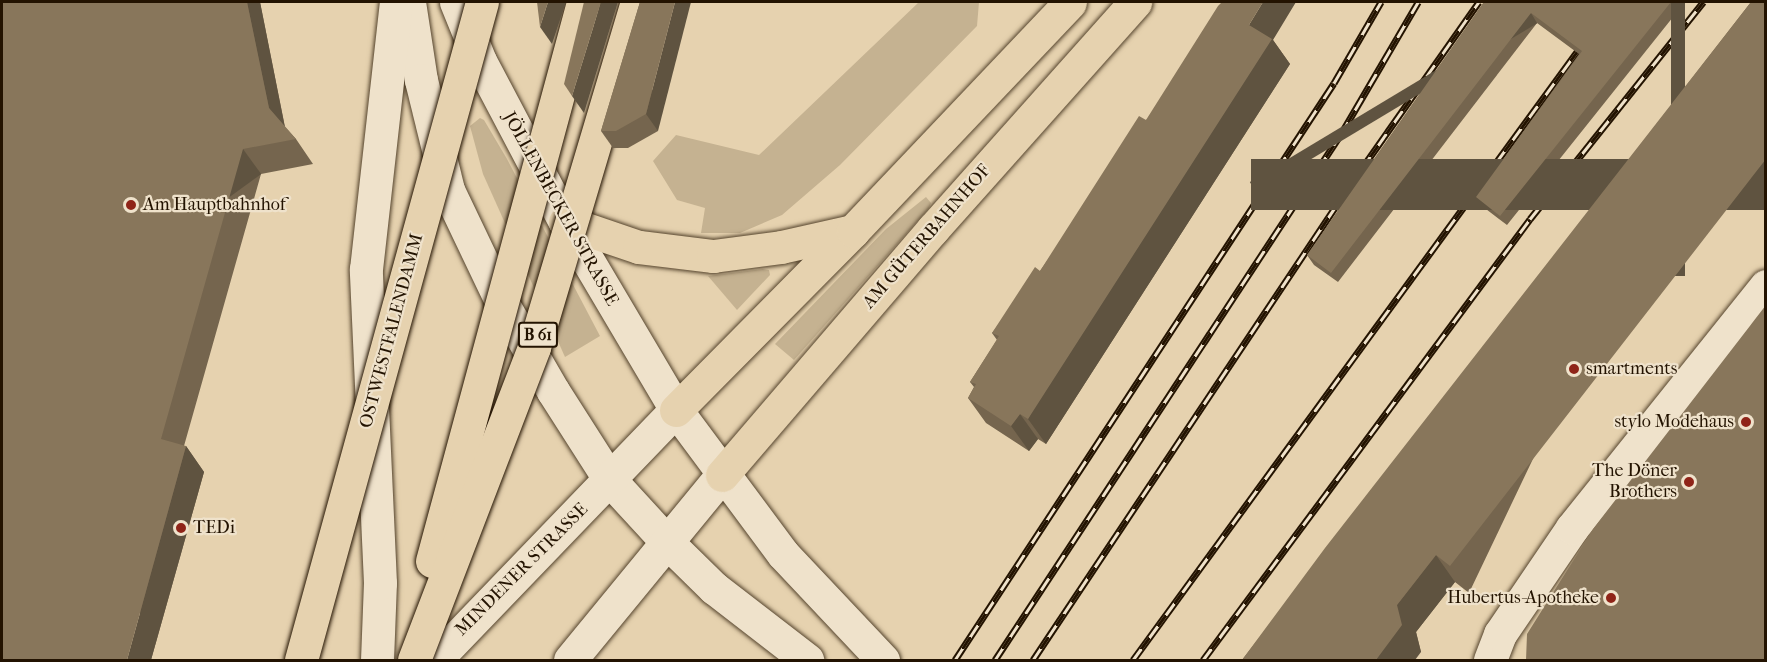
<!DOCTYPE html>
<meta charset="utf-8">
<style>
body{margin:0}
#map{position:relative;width:1767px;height:662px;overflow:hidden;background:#e6d2af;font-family:"IM FELL French Canon",serif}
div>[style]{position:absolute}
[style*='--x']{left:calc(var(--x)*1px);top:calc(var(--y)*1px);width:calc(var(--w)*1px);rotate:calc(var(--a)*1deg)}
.green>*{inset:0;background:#c5b291}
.roads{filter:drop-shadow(0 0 2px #54432c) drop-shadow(0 0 2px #54432c)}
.street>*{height:33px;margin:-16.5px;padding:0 16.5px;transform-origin:16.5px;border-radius:16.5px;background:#efe2cb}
.secondary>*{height:33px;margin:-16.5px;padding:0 16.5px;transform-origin:16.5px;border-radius:16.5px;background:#efe2cb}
.primary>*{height:33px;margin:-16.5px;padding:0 16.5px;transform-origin:16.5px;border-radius:16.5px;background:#e6d2af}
.rail>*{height:7px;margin-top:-3.5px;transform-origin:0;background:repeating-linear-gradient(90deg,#efe2cb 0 14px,#231301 0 28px);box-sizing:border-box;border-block:2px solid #231301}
.bridges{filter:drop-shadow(0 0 2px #231301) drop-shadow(0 0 2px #231301)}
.highway-bridge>*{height:33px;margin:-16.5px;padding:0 16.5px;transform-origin:16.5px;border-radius:16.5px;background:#e6d2af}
.wall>*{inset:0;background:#75654e}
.shaded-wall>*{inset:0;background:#5f5340;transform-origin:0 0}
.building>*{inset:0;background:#88765b}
.dots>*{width:16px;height:16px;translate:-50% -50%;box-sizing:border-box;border:3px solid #efe2cb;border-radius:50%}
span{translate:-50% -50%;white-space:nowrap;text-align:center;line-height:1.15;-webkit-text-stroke:4.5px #efe2cb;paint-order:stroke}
.shield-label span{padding:2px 4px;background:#efe2cb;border:2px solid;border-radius:4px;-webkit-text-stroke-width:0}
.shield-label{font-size:16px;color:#231301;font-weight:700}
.poi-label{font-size:18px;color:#231301}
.left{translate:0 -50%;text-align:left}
.right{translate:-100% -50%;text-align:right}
.street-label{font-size:18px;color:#231301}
.frame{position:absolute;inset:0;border:3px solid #231301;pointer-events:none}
</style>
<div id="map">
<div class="green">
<div style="clip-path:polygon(919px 2px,979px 2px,977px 26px,840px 165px,782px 215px,740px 233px,701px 233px,705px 208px,677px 200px,653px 161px,676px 135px,759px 155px)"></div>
<div style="clip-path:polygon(480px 118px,484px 120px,507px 159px,600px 336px,565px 357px,483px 174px,470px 126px)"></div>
<div style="clip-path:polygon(926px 197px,931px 203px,929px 208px,794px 360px,775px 344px,886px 229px)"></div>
<div style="clip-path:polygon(763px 269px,769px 270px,770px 275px,737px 310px,708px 276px)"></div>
</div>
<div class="roads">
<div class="street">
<div style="--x:1490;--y:660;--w:28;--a:-69"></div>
<div style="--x:1500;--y:634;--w:128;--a:-55.8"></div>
<div style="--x:1572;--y:528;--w:310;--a:-51.3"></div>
</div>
<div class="secondary">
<div style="--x:409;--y:2;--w:79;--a:81.3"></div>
<div style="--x:421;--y:80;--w:113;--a:76.2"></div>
<div style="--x:448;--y:190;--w:123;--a:64.5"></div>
<div style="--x:501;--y:301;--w:104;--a:60"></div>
<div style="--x:553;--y:391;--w:106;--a:57.4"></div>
<div style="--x:610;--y:480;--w:84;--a:47.4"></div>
<div style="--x:667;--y:542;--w:66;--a:44.4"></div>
<div style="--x:714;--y:588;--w:118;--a:37.7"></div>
<div style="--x:456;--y:2;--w:64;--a:67.9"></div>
<div style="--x:480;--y:61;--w:182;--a:62.2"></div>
<div style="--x:565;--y:222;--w:218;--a:59.4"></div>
<div style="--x:676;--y:410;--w:179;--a:53.4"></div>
<div style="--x:783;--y:554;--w:146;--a:46.7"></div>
<div style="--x:377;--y:660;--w:77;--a:-87.8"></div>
<div style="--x:380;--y:583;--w:314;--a:-92.6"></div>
<div style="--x:366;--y:269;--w:269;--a:-83.6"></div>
<div style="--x:435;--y:660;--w:347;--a:-46.1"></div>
<div style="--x:570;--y:660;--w:239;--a:-50.6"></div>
</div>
<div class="primary">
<div style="--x:565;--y:222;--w:78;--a:18.7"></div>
<div style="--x:639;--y:247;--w:75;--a:6.9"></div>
<div style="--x:713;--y:256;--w:69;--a:-7.5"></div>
<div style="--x:781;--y:247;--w:74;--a:-12.5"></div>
<div style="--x:676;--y:410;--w:252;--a:-45.3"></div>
<div style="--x:853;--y:231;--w:315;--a:-46.5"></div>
<div style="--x:722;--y:475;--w:324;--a:-49.4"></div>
<div style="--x:933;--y:229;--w:304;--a:-48.3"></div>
</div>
</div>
<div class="rail">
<div style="--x:955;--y:660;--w:690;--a:-56.7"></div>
<div style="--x:1334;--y:83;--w:94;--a:-59.9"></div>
<div style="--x:995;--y:660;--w:630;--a:-56.66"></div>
<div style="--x:1341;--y:134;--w:153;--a:-59.7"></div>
<div style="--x:1033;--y:660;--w:564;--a:-56.28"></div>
<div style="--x:1346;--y:191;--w:231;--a:-54.9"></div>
<div style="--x:1133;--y:660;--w:770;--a:-53.87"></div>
<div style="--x:1203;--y:660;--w:549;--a:-53.44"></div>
<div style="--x:1530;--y:219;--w:278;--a:-51.4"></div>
</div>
<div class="bridges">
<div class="highway-bridge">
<div style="--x:432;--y:561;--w:579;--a:-74.88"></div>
<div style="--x:301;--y:660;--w:682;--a:-74.62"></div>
<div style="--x:414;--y:660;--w:335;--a:-69"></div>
<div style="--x:534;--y:347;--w:360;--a:-73.4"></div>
</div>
</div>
<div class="wall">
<div style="clip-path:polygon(2px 2px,260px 2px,285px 127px,296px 139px,313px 164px,261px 174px,184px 446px,186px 446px,204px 472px,151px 660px)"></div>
<div style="clip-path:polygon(640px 2px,658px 131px,628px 148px,613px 148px,601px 131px)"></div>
<div style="clip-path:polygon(1484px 2px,1685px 2px,1507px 225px,1482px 206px,1476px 197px,1579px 54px,1537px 23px,1338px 282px,1314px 265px,1307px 255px)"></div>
<div style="clip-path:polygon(1751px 2px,1469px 593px,1455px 582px,1416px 632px,1421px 652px,1242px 660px)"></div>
<div style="clip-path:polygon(1273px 40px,1290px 64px,1046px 444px,1038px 439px,1029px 451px,986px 423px,968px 398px,974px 387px,970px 382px,997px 340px,992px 333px,1040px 271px,1146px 120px)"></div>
</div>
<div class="shaded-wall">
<div style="clip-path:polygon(247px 2px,260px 2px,286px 133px,269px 108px)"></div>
<div style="clip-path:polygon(548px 2px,566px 2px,552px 44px,540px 27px)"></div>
<div style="clip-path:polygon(601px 2px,618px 2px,584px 113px,572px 96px)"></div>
<div style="clip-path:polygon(675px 2px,691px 2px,658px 131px,646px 114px)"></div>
<div style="clip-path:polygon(1263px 2px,1296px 2px,1273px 40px,1290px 64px,1046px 444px,1028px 419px,1249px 25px)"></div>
<div style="left:1671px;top:2px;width:14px;height:274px"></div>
<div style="left:1531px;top:13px;width:12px;height:328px;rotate:59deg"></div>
<div style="left:243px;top:149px;width:31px;height:301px;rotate:54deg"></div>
<div style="left:1766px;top:159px;width:51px;height:515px;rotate:90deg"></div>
<div style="clip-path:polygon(1020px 414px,1038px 439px,1029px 451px,1011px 426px)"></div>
<div style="clip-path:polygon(186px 446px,204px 472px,151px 660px,127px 660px)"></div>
<div style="clip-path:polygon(1436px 555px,1455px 582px,1416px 632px,1421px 652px,1415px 660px,1376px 660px,1397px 605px)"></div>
</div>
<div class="building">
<div style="clip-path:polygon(2px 2px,247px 2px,269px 108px,296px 139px,243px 149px,161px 439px,186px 446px,127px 660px,2px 660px)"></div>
<div style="clip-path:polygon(537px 2px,548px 2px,540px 27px)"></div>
<div style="clip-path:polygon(584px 2px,601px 2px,572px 96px,564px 84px)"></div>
<div style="clip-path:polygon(640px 2px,675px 2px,646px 114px,616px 131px,601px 131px)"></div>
<div style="clip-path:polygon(1222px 2px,1263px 2px,1249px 25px,1272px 39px,1028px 419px,1020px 414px,1011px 426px,968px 398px,976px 384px,970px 382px,999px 336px,992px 333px,1035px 267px,1040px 271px,1139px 116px,1146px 120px,1218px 6px)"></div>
<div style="clip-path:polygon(1484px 2px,1671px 2px,1500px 216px,1476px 197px,1582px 51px,1531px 13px,1331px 273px,1307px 255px)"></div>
<div style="clip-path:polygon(1751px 2px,1766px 2px,1766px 159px,1450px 566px,1436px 555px,1397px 605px,1402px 625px,1376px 660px,1242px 660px,1325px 548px)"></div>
<div style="clip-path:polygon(1766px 305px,1766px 516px,1764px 518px,1766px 518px,1766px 660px,1526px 660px,1527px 634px,1593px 529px)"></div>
</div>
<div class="dots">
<div style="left:131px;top:205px;background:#8f2418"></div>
<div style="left:1574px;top:369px;background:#8f2418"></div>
<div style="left:1746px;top:422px;background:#8f2418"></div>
<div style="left:1689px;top:482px;background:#8f2418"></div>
<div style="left:181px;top:528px;background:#8f2418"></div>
<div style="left:1611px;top:598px;background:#8f2418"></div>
</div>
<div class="shield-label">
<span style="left:538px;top:335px">B 61</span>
</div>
<div class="poi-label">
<span class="left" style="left:143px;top:205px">Am Hauptbahnhof</span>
<span class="left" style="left:1586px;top:369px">smartments</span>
<span class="right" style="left:1734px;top:422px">stylo Modehaus</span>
<span class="right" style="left:1677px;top:482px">The Döner<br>Brothers</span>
<span class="left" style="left:193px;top:528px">TEDi</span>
<span class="right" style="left:1599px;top:598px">Hubertus-Apotheke</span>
</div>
<div class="street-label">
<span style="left:560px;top:209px;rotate:61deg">JÖLLENBECKER STRASSE</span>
<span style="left:927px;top:237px;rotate:-49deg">AM GÜTERBAHNHOF</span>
<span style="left:392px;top:331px;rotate:-75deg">OSTWESTFALENDAMM</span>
<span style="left:522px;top:570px;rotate:-45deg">MINDENER STRASSE</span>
</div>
<div class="frame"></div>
</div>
